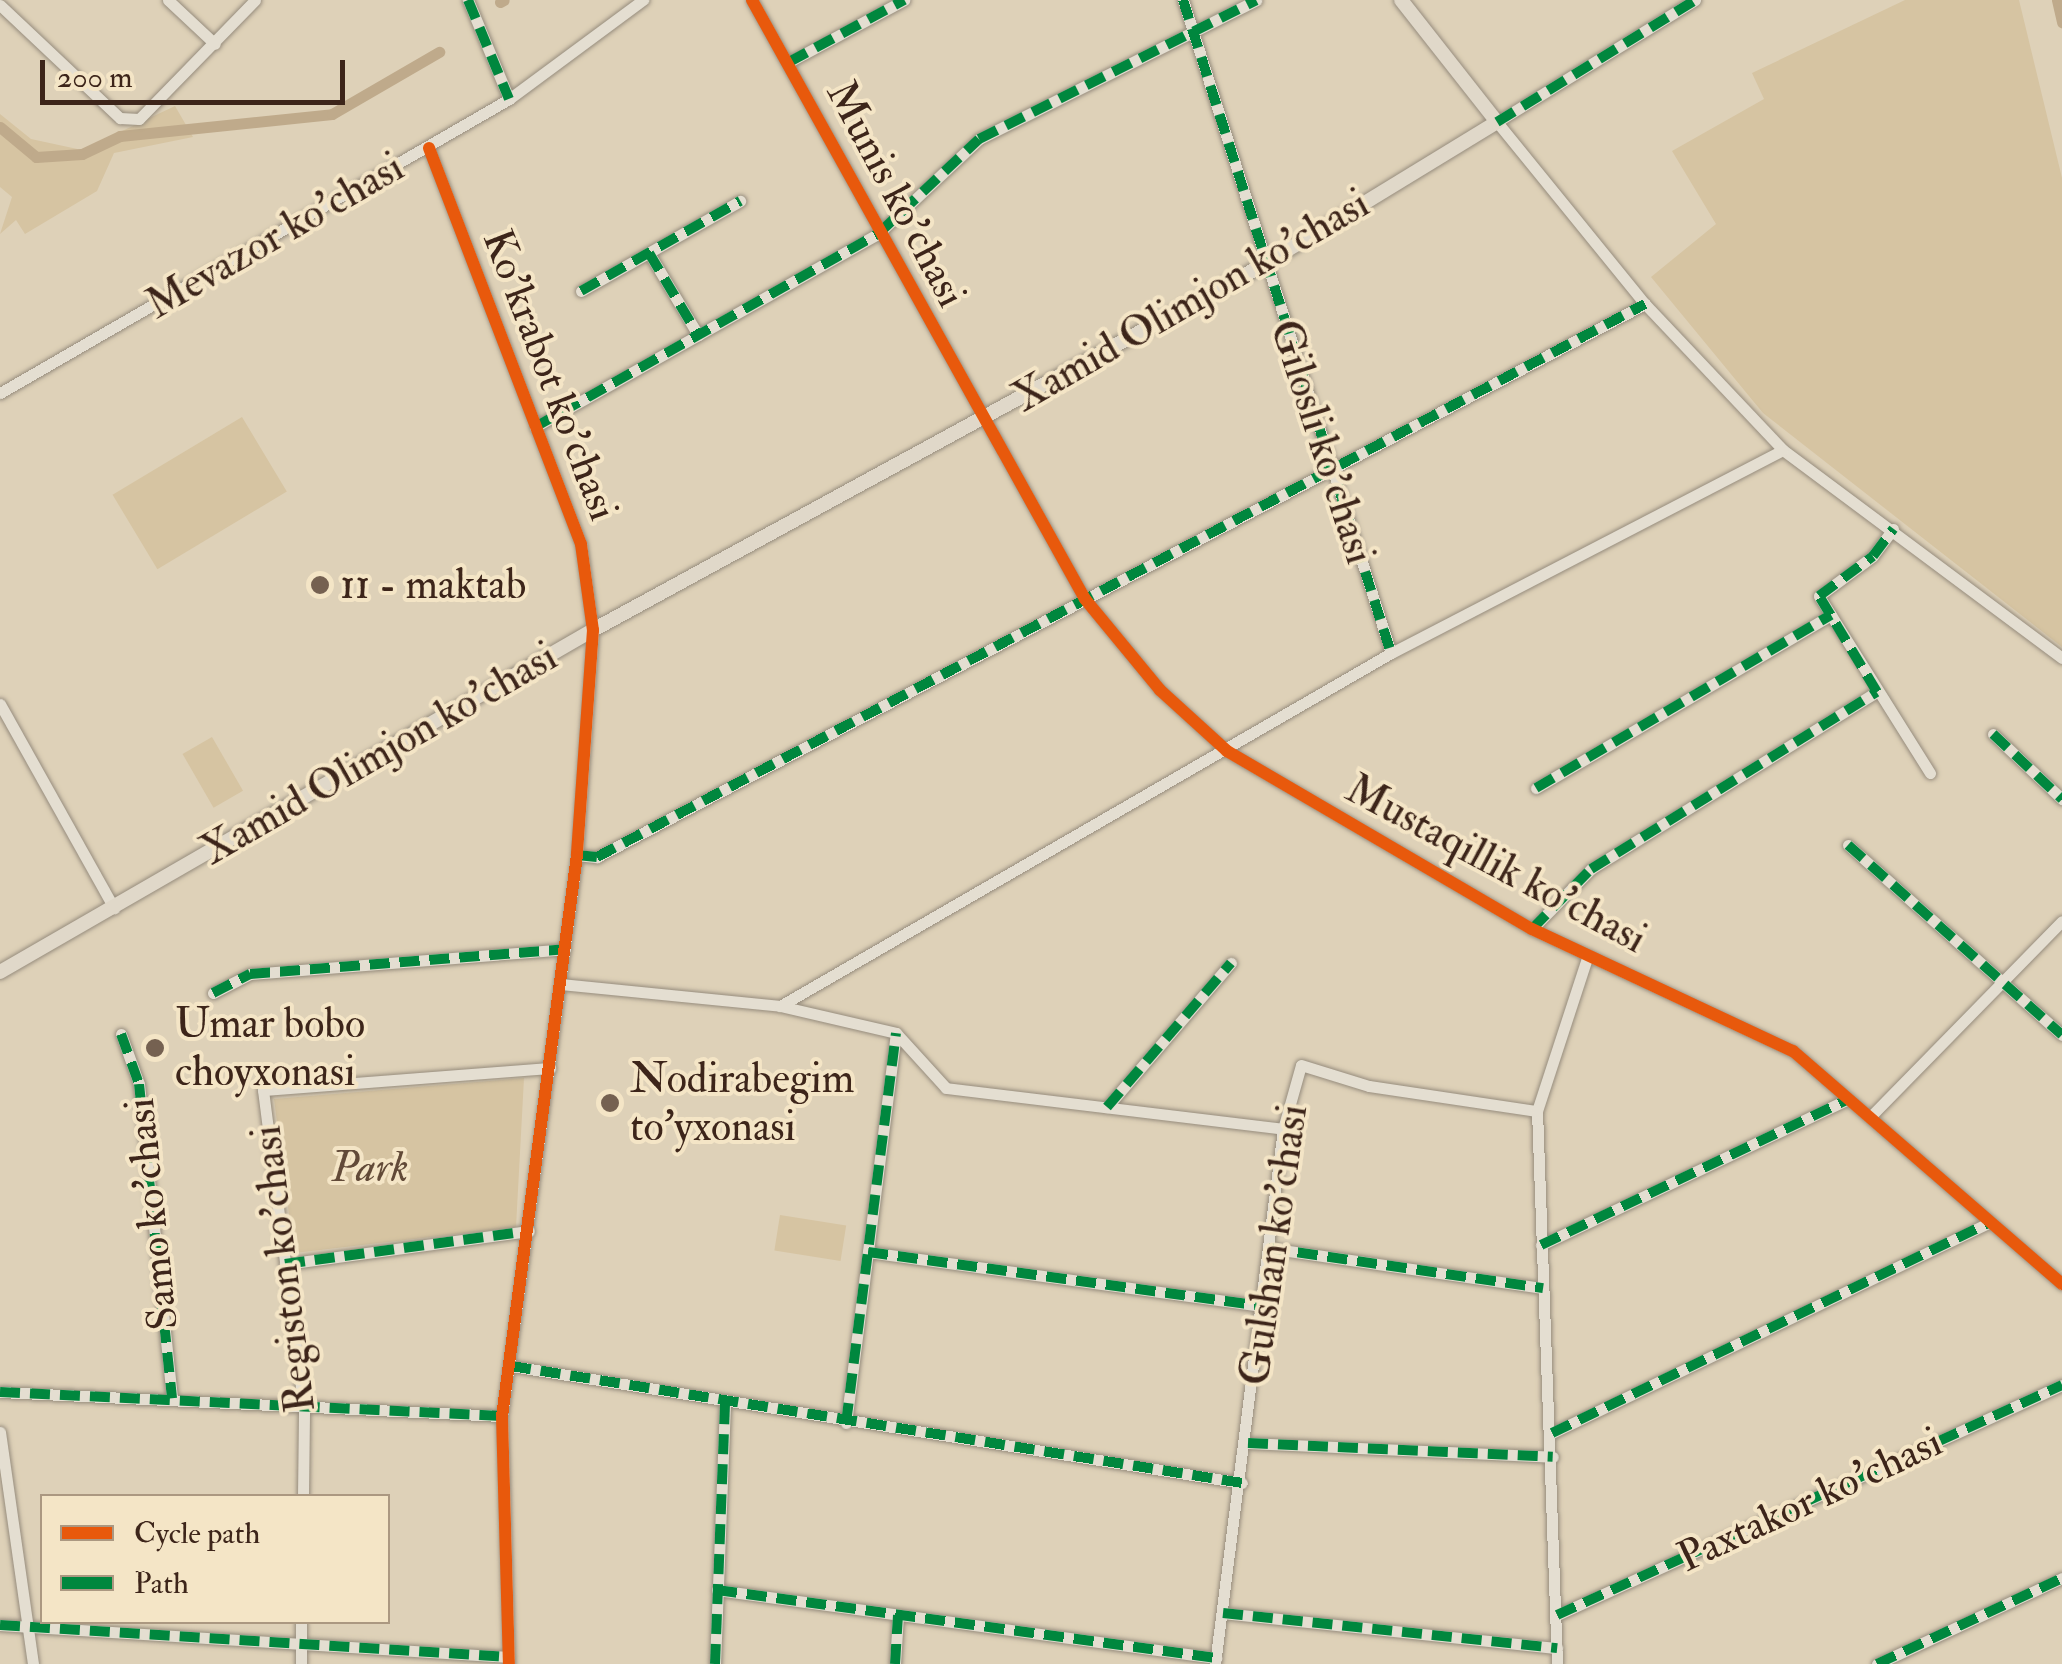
<!DOCTYPE html>
<style>
body{margin:0}
#map{position:relative;width:2062px;height:1664px;overflow:hidden;background:#ded1b8;font-family:"IM FELL Double Pica",serif}
div>[style]{position:absolute}
[style*='--x']{left:calc(var(--x)*1px);top:calc(var(--y)*1px);width:calc(var(--w)*1px);rotate:calc(var(--a)*1deg)}
.green>*{inset:0;background:#d6c4a2;transform-origin:0 0}
.canal>*{height:11px;margin:-5.5px;padding:0 5.5px;transform-origin:5.5px;border-radius:5.5px;background:#bfaa8b}
.roads{filter:drop-shadow(0 0 2px #968c7d) drop-shadow(0 0 2px #968c7d)}
.minor>*{height:11px;margin:-5.5px;padding:0 5.5px;transform-origin:5.5px;border-radius:5.5px;background:#e4ded1}
.major>*{height:14px;margin:-7px;padding:0 7px;transform-origin:7px;border-radius:7px;background:#e0d8c9}
.quiet>*{height:10px;margin-top:-5px;transform-origin:0;background:repeating-linear-gradient(90deg,#00873e 0 20px,transparent 0 30px)}
.cycleway>*{height:12px;margin:-6px;padding:0 6px;transform-origin:6px;border-radius:6px;background:#e8590c}
.dots>*{width:28px;height:28px;translate:-50% -50%;box-sizing:border-box;border:5px solid #f4e5c6;border-radius:50%}
span{translate:-50% -50%;white-space:nowrap;text-align:center;line-height:1.15;-webkit-text-stroke:8px #f4e5c6;paint-order:stroke}
.street-label{font-size:42px;color:#3d251a}
.poi-label{font-size:42px;color:#3d251a}
.left{translate:0 -50%;text-align:left}
.park-label{font-size:42px;color:#624a38;font-style:italic}
.legend{position:absolute;left:40px;top:1494px;width:350px;height:130px;box-sizing:border-box;background:#f4e5c6;border:2px solid #ab9881;margin:0;padding:12px 18px;list-style:none;font-size:30px;color:#3d251a}
.legend li{display:flex;align-items:center;gap:20px;height:50px}
.legend b{width:50px;border:2px solid #ab9881}
.scale{position:absolute;left:40px;top:60px;width:305px;height:45px;box-sizing:border-box;border:5px solid #3d251a;border-top:0;padding-left:12px;font-size:30px;line-height:35px;white-space:nowrap;color:#3d251a;-webkit-text-stroke:8px #f4e5c6;paint-order:stroke}
</style>
<div id="map">
<div class="green">
<div style="clip-path:polygon(1905px 0,2019px 0,2062px 178px,2062px 647px,1763px 413px,1651px 277px,1716px 224px,1672px 151px,1764px 99px,1752px 73px)"></div>
<div style="clip-path:polygon(175px 106px,193px 137px,114px 153px,97px 191px,25px 234px,16px 220px,0 234px,12px 197px,0 187px,0 114px,31px 139px,82px 150px)"></div>
<div style="left:242px;top:417px;width:87px;height:151px;rotate:59deg"></div>
<div style="left:212px;top:737px;width:62px;height:34px;rotate:60deg"></div>
<div style="clip-path:polygon(524px 1078px,516px 1227px,294px 1253px,274px 1099px)"></div>
<div style="left:780px;top:1215px;width:67px;height:36px;rotate:9deg"></div>
</div>
<div class="canal">
<div style="--x:2057;--y:0;--w:23;--a:77"></div>
<div style="--x:500;--y:2;--w:4;--a:-27"></div>
<div style="--x:0;--y:127;--w:47;--a:39.8"></div>
<div style="--x:36;--y:157;--w:46;--a:-3.7"></div>
<div style="--x:82;--y:154;--w:42;--a:-25.3"></div>
<div style="--x:120;--y:136;--w:213;--a:-5.9"></div>
<div style="--x:332;--y:114;--w:124;--a:-30.1"></div>
</div>
<div class="roads">
<div class="minor">
<div style="--x:168;--y:0;--w:64;--a:43.1"></div>
<div style="--x:468;--y:0;--w:107;--a:67.5"></div>
<div style="--x:752;--y:0;--w:685;--a:60.93"></div>
<div style="--x:1085;--y:599;--w:118;--a:50.5"></div>
<div style="--x:1160;--y:690;--w:91;--a:42.3"></div>
<div style="--x:1227;--y:751;--w:353;--a:30.3"></div>
<div style="--x:1532;--y:929;--w:288;--a:25.1"></div>
<div style="--x:1793;--y:1051;--w:356;--a:40.9"></div>
<div style="--x:1183;--y:0;--w:685;--a:72.33"></div>
<div style="--x:1695;--y:0;--w:233;--a:148.4"></div>
<div style="--x:1497;--y:122;--w:235;--a:50.9"></div>
<div style="--x:1645;--y:304;--w:201;--a:46.6"></div>
<div style="--x:1783;--y:450;--w:348;--a:36.7"></div>
<div style="--x:0;--y:5;--w:165;--a:43.3"></div>
<div style="--x:120;--y:118;--w:19;--a:3"></div>
<div style="--x:139;--y:119;--w:166;--a:-45.7"></div>
<div style="--x:789;--y:62;--w:131;--a:-28.3"></div>
<div style="--x:429;--y:148;--w:424;--a:69"></div>
<div style="--x:581;--y:544;--w:87;--a:82.1"></div>
<div style="--x:593;--y:630;--w:226;--a:94.1"></div>
<div style="--x:577;--y:855;--w:566;--a:97.61"></div>
<div style="--x:502;--y:1416;--w:248;--a:88.4"></div>
<div style="--x:649;--y:253;--w:96;--a:59.1"></div>
<div style="--x:581;--y:291;--w:183;--a:-29.5"></div>
<div style="--x:0;--y:393;--w:588;--a:-30.01"></div>
<div style="--x:509;--y:99;--w:167;--a:-36.5"></div>
<div style="--x:535;--y:427;--w:395;--a:-29.4"></div>
<div style="--x:879;--y:233;--w:137;--a:-43.2"></div>
<div style="--x:979;--y:139;--w:310;--a:-26.6"></div>
<div style="--x:1893;--y:529;--w:34;--a:127"></div>
<div style="--x:1873;--y:556;--w:67;--a:143.5"></div>
<div style="--x:1819;--y:596;--w:209;--a:57.9"></div>
<div style="--x:0;--y:704;--w:234;--a:60.8"></div>
<div style="--x:1993;--y:734;--w:95;--a:43.3"></div>
<div style="--x:1536;--y:788;--w:342;--a:-30.4"></div>
<div style="--x:1848;--y:845;--w:286;--a:41.6"></div>
<div style="--x:577;--y:855;--w:20;--a:6"></div>
<div style="--x:597;--y:857;--w:1185;--a:-27.82"></div>
<div style="--x:1532;--y:929;--w:84;--a:-45.5"></div>
<div style="--x:1591;--y:869;--w:336;--a:-31.8"></div>
<div style="--x:561;--y:984;--w:220;--a:5.7"></div>
<div style="--x:780;--y:1006;--w:706;--a:-30.02"></div>
<div style="--x:1391;--y:653;--w:441;--a:-27.4"></div>
<div style="--x:213;--y:993;--w:42;--a:-27.2"></div>
<div style="--x:250;--y:974;--w:316;--a:-4.5"></div>
<div style="--x:780;--y:1006;--w:119;--a:13.1"></div>
<div style="--x:896;--y:1033;--w:74;--a:47.7"></div>
<div style="--x:946;--y:1088;--w:339;--a:6.9"></div>
<div style="--x:121;--y:1034;--w:53;--a:70.2"></div>
<div style="--x:139;--y:1084;--w:316;--a:84"></div>
<div style="--x:1107;--y:1107;--w:190;--a:-49.3"></div>
<div style="--x:1870;--y:1117;--w:274;--a:-45.6"></div>
<div style="--x:1541;--y:1245;--w:340;--a:-25.4"></div>
<div style="--x:1268;--y:1248;--w:278;--a:8.3"></div>
<div style="--x:868;--y:1252;--w:396;--a:7.8"></div>
<div style="--x:285;--y:1264;--w:246;--a:-7.7"></div>
<div style="--x:511;--y:1366;--w:740;--a:9.09"></div>
<div style="--x:0;--y:1392;--w:503;--a:2.74"></div>
<div style="--x:846;--y:1423;--w:393;--a:-82.7"></div>
<div style="--x:0;--y:1432;--w:234;--a:81.9"></div>
<div style="--x:1552;--y:1433;--w:486;--a:-25.7"></div>
<div style="--x:1248;--y:1443;--w:305;--a:2.6"></div>
<div style="--x:303;--y:1496;--w:86;--a:-89.3"></div>
<div style="--x:304;--y:1410;--w:323;--a:-97.3"></div>
<div style="--x:263;--y:1090;--w:288;--a:-4.4"></div>
<div style="--x:717;--y:1590;--w:504;--a:7.76"></div>
<div style="--x:1223;--y:1613;--w:336;--a:6"></div>
<div style="--x:1557;--y:1615;--w:555;--a:-24.49"></div>
<div style="--x:0;--y:1625;--w:510;--a:3.6"></div>
<div style="--x:301;--y:1664;--w:42;--a:-90"></div>
<div style="--x:715;--y:1664;--w:260;--a:-87.8"></div>
<div style="--x:895;--y:1664;--w:49;--a:-86.5"></div>
<div style="--x:1215;--y:1664;--w:539;--a:-82.76"></div>
<div style="--x:1283;--y:1129;--w:66;--a:-74.3"></div>
<div style="--x:1301;--y:1065;--w:71;--a:17.2"></div>
<div style="--x:1369;--y:1086;--w:170;--a:8.5"></div>
<div style="--x:1557;--y:1664;--w:553;--a:-92.07"></div>
<div style="--x:1537;--y:1111;--w:164;--a:-71.9"></div>
<div style="--x:1877;--y:1664;--w:204;--a:-24.9"></div>
</div>
<div class="major">
<div style="--x:0;--y:972;--w:685;--a:-29.97"></div>
<div style="--x:593;--y:630;--w:763;--a:-28.58"></div>
<div style="--x:1263;--y:265;--w:274;--a:-31.4"></div>
<div style="--x:1497;--y:122;--w:155;--a:-128.2"></div>
</div>
</div>
<div class="quiet">
<div style="--x:468;--y:0;--w:107;--a:67.5"></div>
<div style="--x:1183;--y:0;--w:685;--a:72.33"></div>
<div style="--x:789;--y:62;--w:131;--a:-28.3"></div>
<div style="--x:1497;--y:122;--w:233;--a:-31.6"></div>
<div style="--x:649;--y:253;--w:96;--a:59.1"></div>
<div style="--x:581;--y:291;--w:183;--a:-29.5"></div>
<div style="--x:535;--y:427;--w:395;--a:-29.4"></div>
<div style="--x:879;--y:233;--w:137;--a:-43.2"></div>
<div style="--x:979;--y:139;--w:310;--a:-26.6"></div>
<div style="--x:1993;--y:734;--w:95;--a:43.3"></div>
<div style="--x:1536;--y:788;--w:342;--a:-30.4"></div>
<div style="--x:1848;--y:845;--w:286;--a:41.6"></div>
<div style="--x:577;--y:855;--w:20;--a:6"></div>
<div style="--x:597;--y:857;--w:1185;--a:-27.82"></div>
<div style="--x:1532;--y:929;--w:84;--a:-45.5"></div>
<div style="--x:1591;--y:869;--w:336;--a:-31.8"></div>
<div style="--x:1877;--y:692;--w:112;--a:-121.1"></div>
<div style="--x:1819;--y:596;--w:67;--a:-36.5"></div>
<div style="--x:1873;--y:556;--w:34;--a:-53"></div>
<div style="--x:213;--y:993;--w:42;--a:-27.2"></div>
<div style="--x:250;--y:974;--w:316;--a:-4.5"></div>
<div style="--x:121;--y:1034;--w:53;--a:70.2"></div>
<div style="--x:139;--y:1084;--w:316;--a:84"></div>
<div style="--x:1107;--y:1107;--w:190;--a:-49.3"></div>
<div style="--x:1541;--y:1245;--w:340;--a:-25.4"></div>
<div style="--x:1268;--y:1248;--w:278;--a:8.3"></div>
<div style="--x:868;--y:1252;--w:396;--a:7.8"></div>
<div style="--x:285;--y:1264;--w:246;--a:-7.7"></div>
<div style="--x:511;--y:1366;--w:740;--a:9.09"></div>
<div style="--x:0;--y:1392;--w:503;--a:2.74"></div>
<div style="--x:846;--y:1423;--w:393;--a:-82.7"></div>
<div style="--x:1552;--y:1433;--w:486;--a:-25.7"></div>
<div style="--x:1248;--y:1443;--w:305;--a:2.6"></div>
<div style="--x:717;--y:1590;--w:504;--a:7.76"></div>
<div style="--x:1223;--y:1613;--w:336;--a:6"></div>
<div style="--x:1557;--y:1615;--w:555;--a:-24.49"></div>
<div style="--x:0;--y:1625;--w:510;--a:3.6"></div>
<div style="--x:715;--y:1664;--w:260;--a:-87.8"></div>
<div style="--x:895;--y:1664;--w:49;--a:-86.5"></div>
<div style="--x:1877;--y:1664;--w:204;--a:-24.9"></div>
</div>
<div class="cycleway">
<div style="--x:752;--y:0;--w:685;--a:60.93"></div>
<div style="--x:1085;--y:599;--w:118;--a:50.5"></div>
<div style="--x:1160;--y:690;--w:91;--a:42.3"></div>
<div style="--x:1227;--y:751;--w:353;--a:30.3"></div>
<div style="--x:1532;--y:929;--w:288;--a:25.1"></div>
<div style="--x:1793;--y:1051;--w:356;--a:40.9"></div>
<div style="--x:429;--y:148;--w:424;--a:69"></div>
<div style="--x:581;--y:544;--w:87;--a:82.1"></div>
<div style="--x:593;--y:630;--w:226;--a:94.1"></div>
<div style="--x:577;--y:855;--w:566;--a:97.61"></div>
<div style="--x:502;--y:1416;--w:248;--a:88.4"></div>
</div>
<div class="dots">
<div style="left:320px;top:585px;background:#756151"></div>
<div style="left:155px;top:1048px;background:#756151"></div>
<div style="left:610px;top:1103px;background:#756151"></div>
</div>
<div class="street-label">
<span style="left:896px;top:194px;rotate:62deg">Munis ko'chasi</span>
<span style="left:275px;top:236px;rotate:-30deg">Mevazor ko'chasi</span>
<span style="left:1191px;top:301px;rotate:-30deg">Xamid Olimjon ko'chasi</span>
<span style="left:550px;top:375px;rotate:69deg">Ko'krabot ko'chasi</span>
<span style="left:1322px;top:442px;rotate:72deg">Gilosli ko'chasi</span>
<span style="left:379px;top:754px;rotate:-30deg">Xamid Olimjon ko'chasi</span>
<span style="left:1496px;top:864px;rotate:28deg">Mustaqillik ko'chasi</span>
<span style="left:152px;top:1214px;rotate:-96deg">Samo ko'chasi</span>
<span style="left:1274px;top:1245px;rotate:-82deg">Gulshan ko'chasi</span>
<span style="left:284px;top:1269px;rotate:-97deg">Registon ko'chasi</span>
<span style="left:1810px;top:1500px;rotate:-25deg">Paxtakor ko'chasi</span>
</div>
<div class="poi-label">
<span class="left" style="left:340px;top:585px">11 - maktab</span>
<span class="left" style="left:175px;top:1048px">Umar bobo<br>choyxonasi</span>
<span class="left" style="left:630px;top:1103px">Nodirabegim<br>to'yxonasi</span>
</div>
<div class="park-label">
<span style="left:370px;top:1168px">Park</span>
</div>
<ul class="legend">
<li><b style="height:12px;background:#e8590c"></b>Cycle path</li>
<li><b style="height:12px;background:#00873e"></b>Path</li>
</ul>
<div class="scale">200 m</div>
</div>
